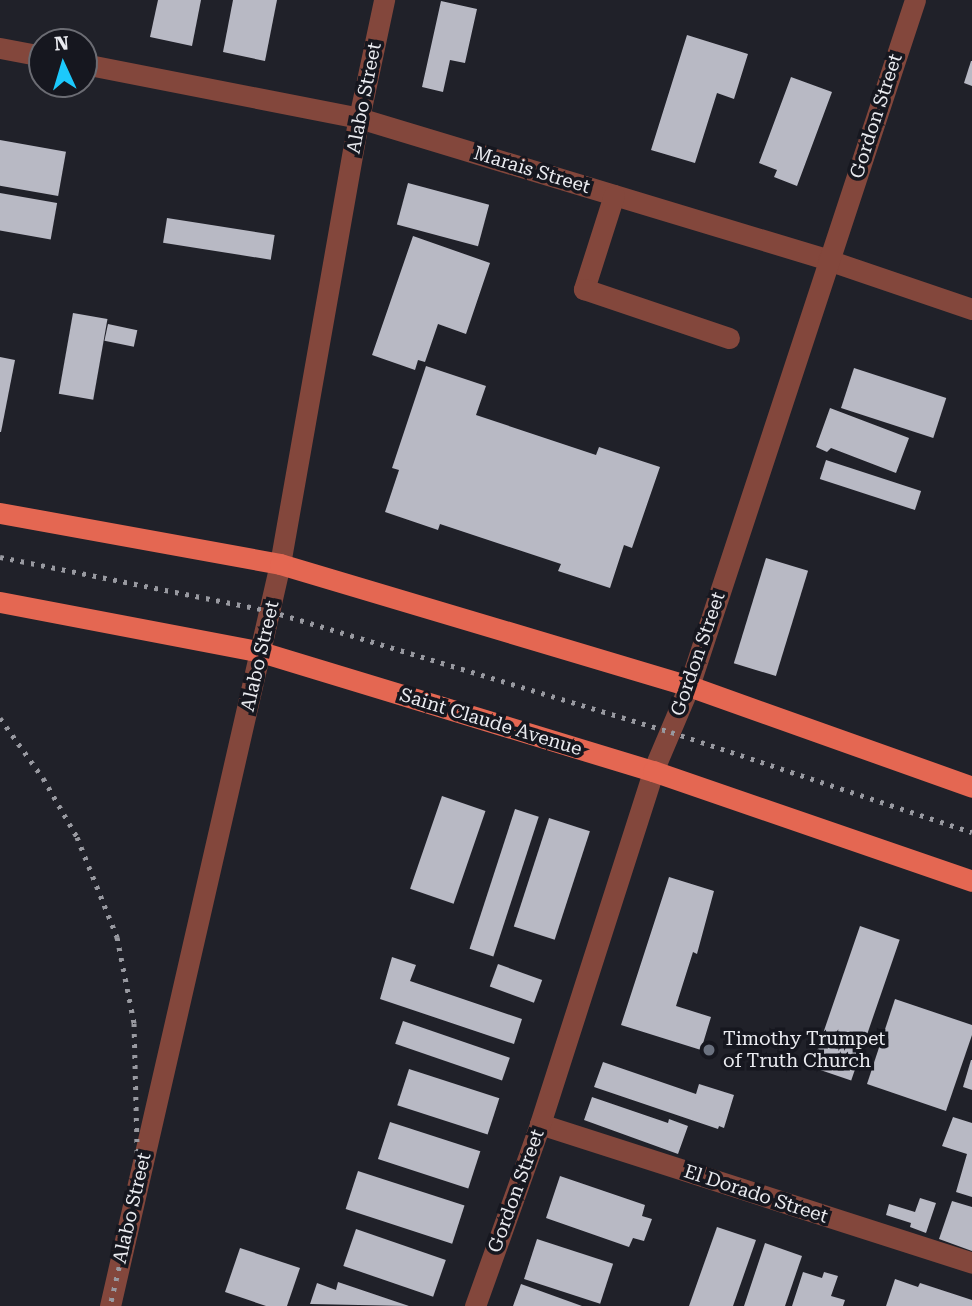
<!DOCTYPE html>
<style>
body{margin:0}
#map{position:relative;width:972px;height:1306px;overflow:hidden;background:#202129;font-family:"Roboto Serif",serif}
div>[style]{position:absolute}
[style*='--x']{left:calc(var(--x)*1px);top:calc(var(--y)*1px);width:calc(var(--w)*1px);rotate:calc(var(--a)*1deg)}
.building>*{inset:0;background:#b8b9c4;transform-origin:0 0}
.minor>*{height:21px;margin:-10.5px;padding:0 10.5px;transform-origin:10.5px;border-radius:10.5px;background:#83473c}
.major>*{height:21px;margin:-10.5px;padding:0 10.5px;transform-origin:10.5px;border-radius:10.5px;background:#e46752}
.rail>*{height:5px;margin-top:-2.5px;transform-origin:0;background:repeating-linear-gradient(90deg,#9899a0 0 3.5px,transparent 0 10.5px)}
.dots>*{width:19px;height:19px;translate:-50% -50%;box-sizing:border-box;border:4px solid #16171f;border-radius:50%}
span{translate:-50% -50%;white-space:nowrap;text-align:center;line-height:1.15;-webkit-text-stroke:7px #16171f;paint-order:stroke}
.street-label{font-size:19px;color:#eaebf0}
.poi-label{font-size:19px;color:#eaebf0}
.left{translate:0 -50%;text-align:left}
.north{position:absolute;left:28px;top:28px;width:70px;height:70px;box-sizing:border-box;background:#16171f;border:2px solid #6b6c73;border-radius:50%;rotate:356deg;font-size:19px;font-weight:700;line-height:28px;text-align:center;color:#eaebf0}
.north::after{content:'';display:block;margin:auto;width:24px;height:32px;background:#1cc9fc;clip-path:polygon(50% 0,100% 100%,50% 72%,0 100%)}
</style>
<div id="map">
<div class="building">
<div style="clip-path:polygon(158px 0,201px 0,192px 46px,150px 37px)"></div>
<div style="clip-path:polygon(233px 0,277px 0,265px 61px,223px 52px)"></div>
<div style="clip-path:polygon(441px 1px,477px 9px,465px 63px,450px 60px,443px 92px,422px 87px)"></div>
<div style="clip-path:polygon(687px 35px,748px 54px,734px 99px,717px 93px,695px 163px,651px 150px)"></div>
<div style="clip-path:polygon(971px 61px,972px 61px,972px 86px,964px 83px)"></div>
<div style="clip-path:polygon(791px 77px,832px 92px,797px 186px,774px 177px,777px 170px,759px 163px)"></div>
<div style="left:0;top:140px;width:67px;height:45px;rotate:10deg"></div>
<div style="left:408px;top:183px;width:84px;height:43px;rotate:15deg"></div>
<div style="left:0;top:193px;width:58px;height:37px;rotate:10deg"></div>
<div style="left:167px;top:218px;width:109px;height:25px;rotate:9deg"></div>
<div style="clip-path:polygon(413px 236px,490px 263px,466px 334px,438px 324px,425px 362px,418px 360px,415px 370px,372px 355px)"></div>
<div style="left:73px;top:313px;width:35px;height:82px;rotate:10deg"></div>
<div style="left:108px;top:324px;width:30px;height:17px;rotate:12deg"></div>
<div style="clip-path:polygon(0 357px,15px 360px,1px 432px,0 432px)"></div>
<div style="clip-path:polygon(426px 366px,486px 386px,476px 415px,596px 455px,599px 447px,660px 467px,632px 548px,624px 545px,610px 588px,558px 571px,561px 564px,440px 524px,438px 530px,385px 512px,399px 470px,392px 468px)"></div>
<div style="left:854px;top:368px;width:97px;height:42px;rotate:18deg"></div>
<div style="clip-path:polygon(830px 408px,909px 438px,896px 473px,831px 448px,827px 452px,816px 447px)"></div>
<div style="left:826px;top:460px;width:100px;height:20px;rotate:18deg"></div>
<div style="left:766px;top:558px;width:44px;height:110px;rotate:17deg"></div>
<div style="left:442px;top:796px;width:46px;height:98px;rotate:19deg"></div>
<div style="left:515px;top:809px;width:25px;height:147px;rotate:18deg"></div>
<div style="left:549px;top:818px;width:43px;height:114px;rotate:18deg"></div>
<div style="clip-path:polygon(669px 877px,714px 891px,697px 954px,693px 952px,676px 1006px,711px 1017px,701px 1050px,621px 1025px)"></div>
<div style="left:860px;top:926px;width:42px;height:149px;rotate:19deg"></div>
<div style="clip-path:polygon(392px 957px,416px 965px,410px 981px,522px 1019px,514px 1044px,380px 999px)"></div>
<div style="left:498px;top:964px;width:47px;height:24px;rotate:20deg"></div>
<div style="clip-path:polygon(895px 999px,972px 1025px,972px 1035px,946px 1111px,867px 1084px)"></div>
<div style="left:403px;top:1021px;width:113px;height:24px;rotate:19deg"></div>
<div style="clip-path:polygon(971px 1060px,972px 1060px,972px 1090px,963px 1087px)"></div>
<div style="clip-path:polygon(603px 1062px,696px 1094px,699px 1084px,734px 1095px,724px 1128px,719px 1126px,718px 1129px,594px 1087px)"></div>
<div style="left:409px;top:1069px;width:95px;height:38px;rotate:18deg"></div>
<div style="clip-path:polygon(592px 1097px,668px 1123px,669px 1119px,688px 1126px,678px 1154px,584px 1120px)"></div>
<div style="clip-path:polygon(953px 1117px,972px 1123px,972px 1197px,956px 1192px,967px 1154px,942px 1146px)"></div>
<div style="left:390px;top:1122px;width:95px;height:39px;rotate:18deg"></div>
<div style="left:358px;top:1171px;width:112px;height:40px;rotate:18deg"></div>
<div style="clip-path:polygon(560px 1176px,645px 1205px,642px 1216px,652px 1219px,644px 1241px,633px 1238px,629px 1247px,546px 1218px)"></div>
<div style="clip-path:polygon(920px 1198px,936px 1203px,926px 1233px,910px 1227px,911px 1223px,886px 1215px,889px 1204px,915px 1212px)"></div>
<div style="clip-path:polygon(952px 1201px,972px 1207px,972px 1251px,939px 1239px)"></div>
<div style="clip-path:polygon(717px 1227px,756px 1240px,733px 1306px,689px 1306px)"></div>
<div style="left:356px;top:1229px;width:95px;height:39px;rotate:19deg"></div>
<div style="left:537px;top:1239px;width:80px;height:42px;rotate:18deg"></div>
<div style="clip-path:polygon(765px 1243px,802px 1256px,785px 1306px,744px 1306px)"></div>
<div style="clip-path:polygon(240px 1248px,300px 1268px,287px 1306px,266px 1306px,225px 1292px)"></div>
<div style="clip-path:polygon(803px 1272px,822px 1278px,824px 1272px,838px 1276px,831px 1296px,845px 1300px,843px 1306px,792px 1306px)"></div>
<div style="clip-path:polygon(895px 1279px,918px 1287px,920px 1283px,972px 1300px,972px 1306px,886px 1306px)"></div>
<div style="clip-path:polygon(338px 1282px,409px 1306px,408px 1306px,310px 1304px,317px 1283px,336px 1290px)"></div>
<div style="clip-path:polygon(521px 1284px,582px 1306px,513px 1306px)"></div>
</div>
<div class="minor">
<div style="--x:0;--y:48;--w:43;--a:10.8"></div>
<div style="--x:84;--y:64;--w:280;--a:11.1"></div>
<div style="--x:359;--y:118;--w:490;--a:16.8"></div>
<div style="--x:828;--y:260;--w:152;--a:18.8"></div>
<div style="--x:614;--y:195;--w:99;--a:107.7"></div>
<div style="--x:584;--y:289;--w:153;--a:18.7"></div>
<div style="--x:540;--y:1124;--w:454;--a:17.8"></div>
<div style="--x:110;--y:1306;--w:761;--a:-77.1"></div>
<div style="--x:280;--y:564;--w:453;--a:-80"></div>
<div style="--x:359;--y:118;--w:121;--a:-78"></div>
<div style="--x:475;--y:1306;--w:193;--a:-70.3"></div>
<div style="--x:540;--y:1124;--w:371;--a:-72.2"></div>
<div style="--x:653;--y:771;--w:92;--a:-67"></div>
<div style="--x:689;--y:686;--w:722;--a:-71.77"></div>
</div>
<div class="major">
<div style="--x:0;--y:513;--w:285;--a:10.3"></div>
<div style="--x:280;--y:564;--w:427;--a:16.6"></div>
<div style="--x:689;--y:686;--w:300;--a:19.6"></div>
<div style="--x:0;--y:602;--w:266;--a:10.8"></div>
<div style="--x:261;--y:652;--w:410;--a:16.9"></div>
<div style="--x:653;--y:771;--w:337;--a:19"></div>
</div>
<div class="rail">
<div style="--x:0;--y:557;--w:275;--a:11.3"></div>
<div style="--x:270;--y:611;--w:419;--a:16.8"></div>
<div style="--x:671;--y:732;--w:317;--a:18.4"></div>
<div style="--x:0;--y:718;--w:74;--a:54.4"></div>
<div style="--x:43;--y:778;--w:68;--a:60"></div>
<div style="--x:77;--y:837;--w:108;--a:68.2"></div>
<div style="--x:117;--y:937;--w:88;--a:78.8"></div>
<div style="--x:134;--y:1023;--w:162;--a:88.6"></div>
<div style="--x:138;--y:1185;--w:124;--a:103"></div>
</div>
<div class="dots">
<div style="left:709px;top:1050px;background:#6b7280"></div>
</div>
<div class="street-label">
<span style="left:364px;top:98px;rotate:-79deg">Alabo Street</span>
<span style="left:876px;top:116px;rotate:-72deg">Gordon Street</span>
<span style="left:532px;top:170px;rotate:17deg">Marais Street</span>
<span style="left:698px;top:654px;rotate:-71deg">Gordon Street</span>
<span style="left:260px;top:656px;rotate:-77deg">Alabo Street</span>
<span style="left:491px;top:722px;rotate:17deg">Saint Claude Avenue</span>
<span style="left:516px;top:1191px;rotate:-70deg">Gordon Street</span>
<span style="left:756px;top:1194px;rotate:18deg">El Dorado Street</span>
<span style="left:132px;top:1208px;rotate:-77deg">Alabo Street</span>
</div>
<div class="poi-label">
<span class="left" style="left:723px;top:1050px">Timothy Trumpet<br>of Truth Church</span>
</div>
<div class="north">N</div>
</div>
